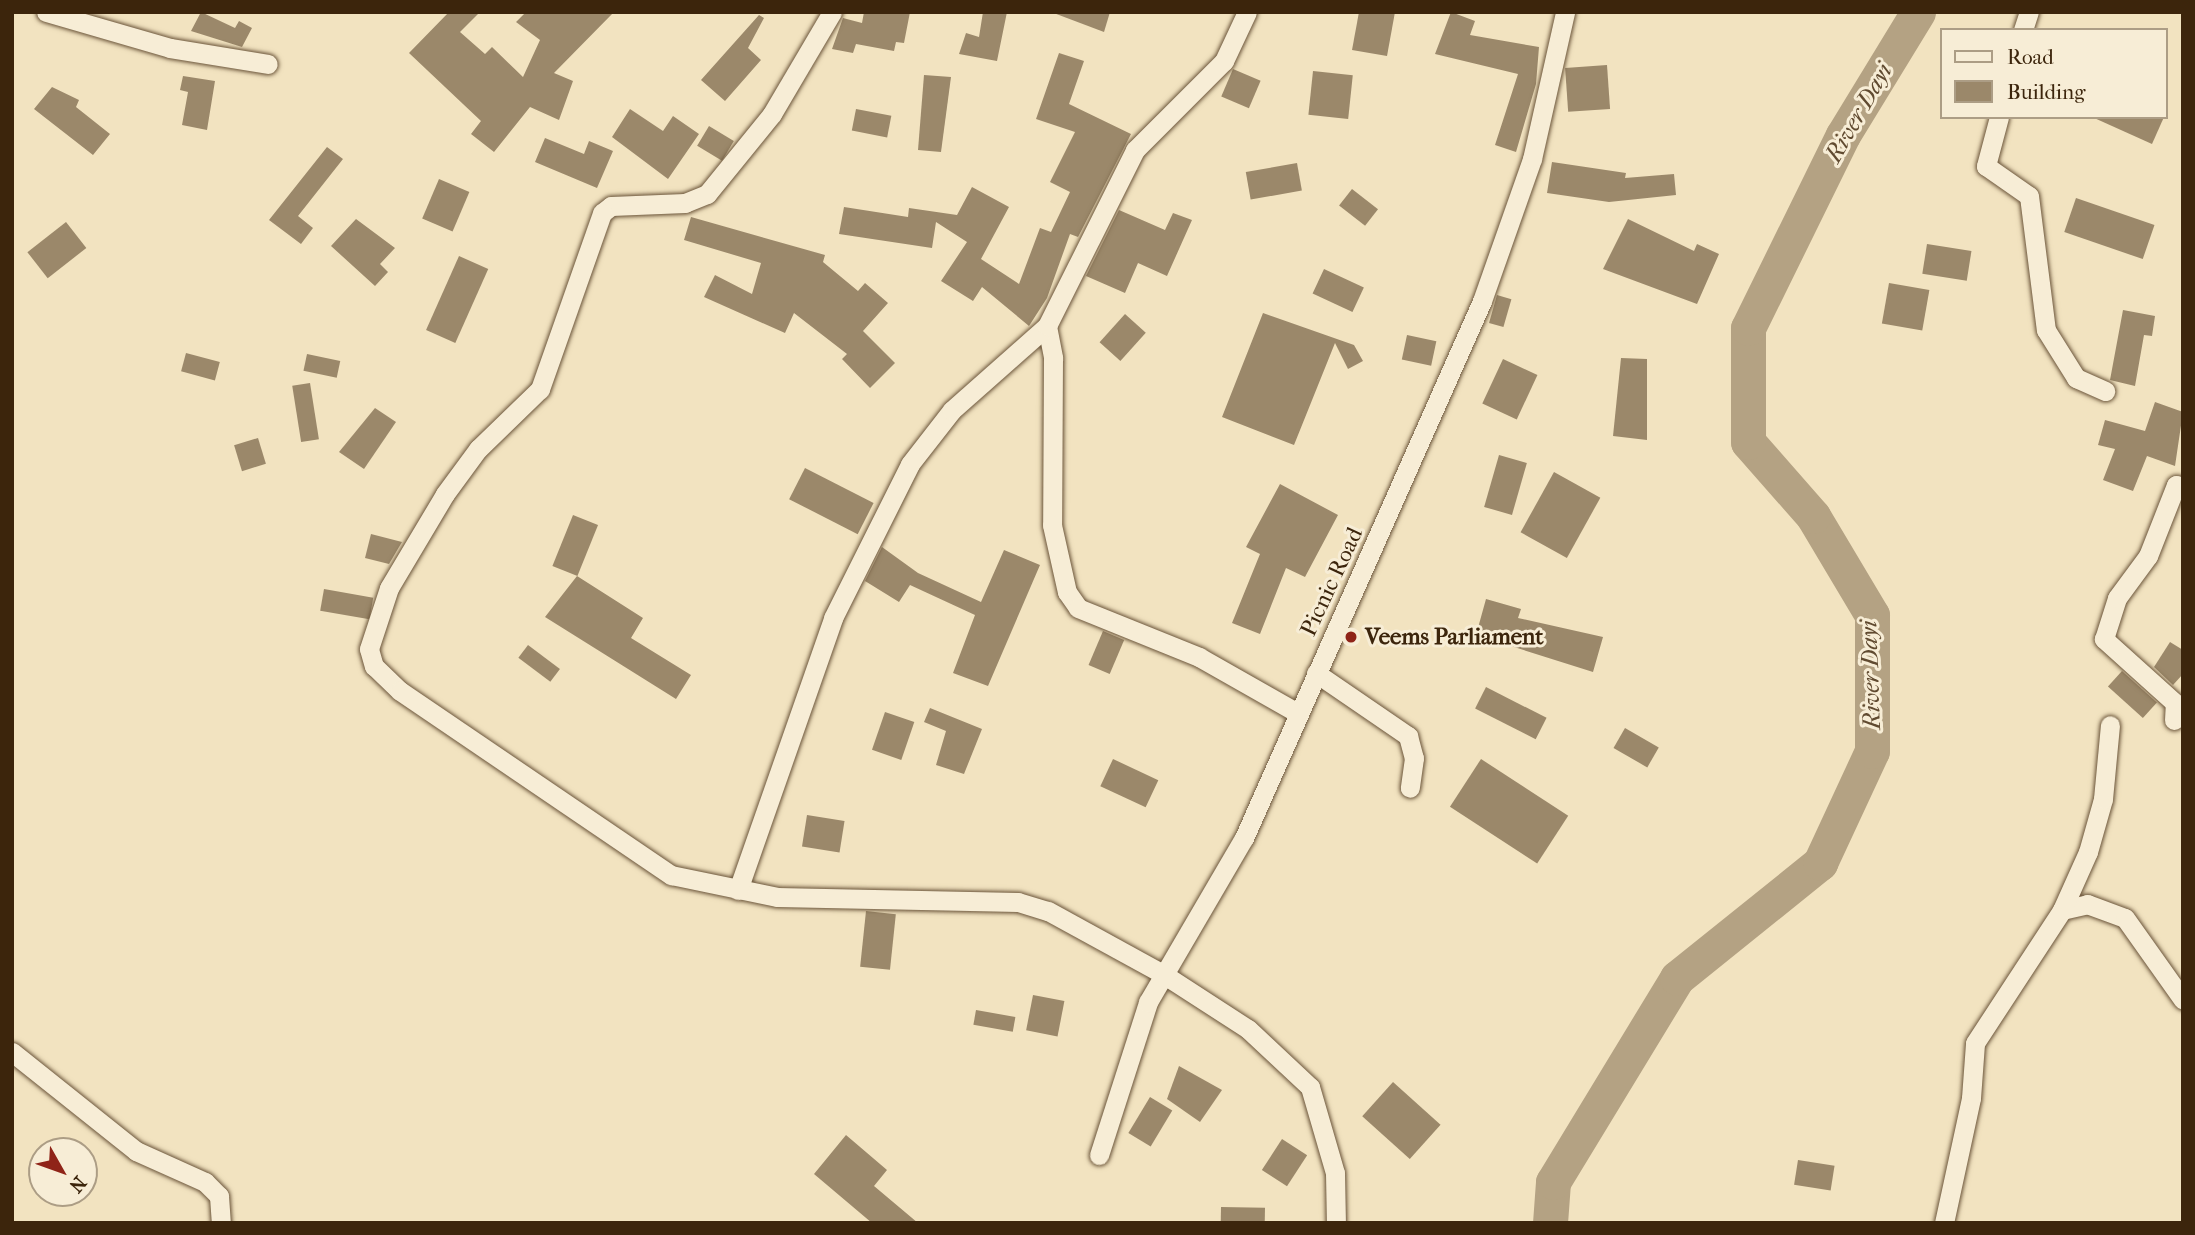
<!DOCTYPE html>
<style>
body{margin:0}
#map{position:relative;width:2195px;height:1235px;overflow:hidden;background:#f2e3c0;font-family:"IM FELL French Canon",serif}
div>[style]{position:absolute}
[style*='--x']{left:calc(var(--x)*1px);top:calc(var(--y)*1px);width:calc(var(--w)*1px);rotate:calc(var(--a)*1deg)}
.river>*{height:35px;margin:-17.5px;padding:0 17.5px;transform-origin:17.5px;border-radius:17.5px;background:#b4a283}
.building>*{inset:0;background:#9b886a;transform-origin:0 0}
.roads{filter:drop-shadow(0 0 2px #6a5439) drop-shadow(0 0 2px #6a5439)}
.street>*{height:19px;margin:-9.5px;padding:0 9.5px;transform-origin:9.5px;border-radius:9.5px;background:#f7edd6}
.dots>*{width:19px;height:19px;translate:-50% -50%;box-sizing:border-box;border:4px solid #f7edd6;border-radius:50%}
span{translate:-50% -50%;white-space:nowrap;text-align:center;line-height:1.15;-webkit-text-stroke:6px #f7edd6;paint-order:stroke}
.street-label{font-size:23px;color:#3c250c}
.poi-label{font-size:23px;color:#3c250c;font-weight:700}
.left{translate:0 -50%;text-align:left}
.water-label{font-size:24px;color:#604a30;font-style:italic}
.frame{position:absolute;inset:0;border:14px solid #3c250c;pointer-events:none}
.legend{position:absolute;left:1940px;top:28px;width:228px;height:91px;box-sizing:border-box;background:#f7edd6;border:2px solid #ac9d85;margin:0;padding:9px 12px;list-style:none;font-size:21px;color:#3c250c}
.legend li{display:flex;align-items:center;gap:14px;height:35px}
.legend b{width:35px;border:2px solid #ac9d85}
.north{position:absolute;left:28px;top:1137px;width:70px;height:70px;box-sizing:border-box;background:#f7edd6;border:2px solid #ac9d85;border-radius:50%;rotate:130deg;font-size:19px;font-weight:700;line-height:28px;text-align:center;color:#3c250c}
.north::after{content:'';display:block;margin:auto;width:24px;height:32px;background:#8f2418;clip-path:polygon(50% 0,100% 100%,50% 72%,0 100%)}
</style>
<div id="map">
<div class="river">
<div style="--x:1550;--y:1223;--w:41;--a:-85.8"></div>
<div style="--x:1553;--y:1182;--w:239;--a:-58.7"></div>
<div style="--x:1677;--y:978;--w:184;--a:-38.8"></div>
<div style="--x:1820;--y:863;--w:123;--a:-65.1"></div>
<div style="--x:1872;--y:751;--w:136;--a:-90"></div>
<div style="--x:1872;--y:615;--w:115;--a:-120.8"></div>
<div style="--x:1813;--y:516;--w:98;--a:-131.3"></div>
<div style="--x:1748;--y:442;--w:114;--a:-90"></div>
<div style="--x:1748;--y:328;--w:215;--a:-63.8"></div>
<div style="--x:1843;--y:135;--w:144;--a:-58.6"></div>
</div>
<div class="building">
<div style="clip-path:polygon(201px 12px,235px 28px,239px 21px,252px 28px,242px 47px,191px 31px)"></div>
<div style="clip-path:polygon(449px 12px,480px 12px,460px 32px,485px 54px,492px 47px,523px 77px,540px 40px,516px 22px,526px 12px,614px 12px,554px 73px,573px 81px,559px 120px,530px 107px,494px 152px,471px 134px,481px 121px,409px 53px)"></div>
<div style="clip-path:polygon(864px 12px,910px 12px,904px 43px,896px 42px,894px 51px,856px 44px,853px 53px,832px 49px,843px 18px,862px 23px)"></div>
<div style="clip-path:polygon(983px 12px,1007px 12px,997px 61px,959px 54px,966px 33px,979px 37px)"></div>
<div style="clip-path:polygon(1051px 12px,1110px 12px,1104px 32px)"></div>
<div style="clip-path:polygon(1359px 12px,1395px 12px,1387px 56px,1352px 50px)"></div>
<div style="clip-path:polygon(1451px 12px,1475px 21px,1470px 35px,1539px 47px,1536px 84px,1516px 152px,1495px 145px,1518px 74px,1435px 54px)"></div>
<div style="clip-path:polygon(759px 15px,764px 18px,748px 48px,761px 60px,725px 101px,701px 80px)"></div>
<div style="clip-path:polygon(1059px 53px,1084px 61px,1069px 104px,1131px 134px,1078px 237px,1070px 234px,1047px 298px,1029px 326px,982px 287px,973px 301px,941px 281px,967px 242px,936px 222px,932px 248px,839px 234px,844px 207px,908px 217px,909px 208px,957px 215px,972px 187px,1009px 207px,981px 259px,1019px 284px,1040px 228px,1051px 232px,1070px 192px,1050px 182px,1075px 132px,1036px 119px)"></div>
<div style="left:1607px;top:65px;width:44px;height:42px;rotate:86deg"></div>
<div style="left:1233px;top:69px;width:30px;height:30px;rotate:23deg"></div>
<div style="left:1313px;top:71px;width:40px;height:44px;rotate:6deg"></div>
<div style="clip-path:polygon(924px 75px,951px 77px,941px 152px,918px 150px)"></div>
<div style="clip-path:polygon(183px 76px,215px 81px,207px 130px,182px 125px,188px 92px,180px 90px)"></div>
<div style="clip-path:polygon(52px 87px,79px 100px,76px 107px,110px 134px,93px 155px,34px 109px)"></div>
<div style="clip-path:polygon(630px 109px,663px 131px,673px 116px,699px 134px,668px 179px,612px 137px)"></div>
<div style="left:856px;top:109px;width:36px;height:22px;rotate:11deg"></div>
<div style="clip-path:polygon(2092px 117px,2164px 117px,2152px 144px)"></div>
<div style="left:709px;top:126px;width:29px;height:23px;rotate:31deg"></div>
<div style="clip-path:polygon(545px 138px,584px 154px,589px 141px,613px 151px,597px 188px,535px 162px)"></div>
<div style="clip-path:polygon(327px 147px,343px 159px,298px 216px,313px 228px,301px 244px,269px 220px)"></div>
<div style="clip-path:polygon(1552px 162px,1626px 173px,1625px 178px,1674px 174px,1676px 195px,1609px 202px,1547px 193px)"></div>
<div style="left:1297px;top:163px;width:28px;height:52px;rotate:80deg"></div>
<div style="left:439px;top:179px;width:33px;height:43px;rotate:23deg"></div>
<div style="left:1352px;top:189px;width:33px;height:21px;rotate:38deg"></div>
<div style="left:2076px;top:198px;width:83px;height:36px;rotate:19deg"></div>
<div style="clip-path:polygon(1119px 210px,1165px 230px,1173px 213px,1192px 220px,1167px 276px,1138px 263px,1125px 293px,1086px 276px)"></div>
<div style="clip-path:polygon(691px 217px,825px 255px,823px 262px,858px 291px,865px 283px,888px 303px,863px 331px,895px 363px,870px 388px,842px 359px,847px 354px,794px 313px,785px 333px,704px 297px,715px 275px,752px 294px,761px 263px,684px 240px)"></div>
<div style="clip-path:polygon(356px 219px,395px 248px,380px 264px,388px 272px,375px 286px,331px 246px)"></div>
<div style="clip-path:polygon(1628px 219px,1694px 251px,1697px 244px,1719px 254px,1697px 304px,1603px 269px)"></div>
<div style="left:66px;top:222px;width:33px;height:49px;rotate:52deg"></div>
<div style="left:1927px;top:244px;width:45px;height:30px;rotate:9deg"></div>
<div style="left:459px;top:256px;width:32px;height:81px;rotate:24deg"></div>
<div style="left:1324px;top:269px;width:44px;height:27px;rotate:25deg"></div>
<div style="left:1889px;top:283px;width:41px;height:41px;rotate:10deg"></div>
<div style="left:1497px;top:295px;width:15px;height:29px;rotate:16deg"></div>
<div style="clip-path:polygon(2123px 310px,2155px 316px,2152px 336px,2144px 335px,2135px 386px,2110px 380px)"></div>
<div style="clip-path:polygon(1263px 313px,1354px 345px,1363px 361px,1348px 369px,1335px 343px,1294px 445px,1222px 417px)"></div>
<div style="left:1125px;top:314px;width:28px;height:38px;rotate:42deg"></div>
<div style="left:1407px;top:335px;width:30px;height:25px;rotate:12deg"></div>
<div style="left:186px;top:353px;width:35px;height:19px;rotate:15deg"></div>
<div style="left:307px;top:354px;width:34px;height:17px;rotate:12deg"></div>
<div style="clip-path:polygon(1621px 358px,1647px 359px,1647px 440px,1613px 436px)"></div>
<div style="left:1503px;top:359px;width:38px;height:49px;rotate:25deg"></div>
<div style="left:310px;top:383px;width:57px;height:18px;rotate:81deg"></div>
<div style="clip-path:polygon(2155px 402px,2183px 412px,2175px 466px,2147px 456px,2133px 491px,2103px 480px,2115px 449px,2098px 445px,2105px 420px,2145px 431px)"></div>
<div style="clip-path:polygon(375px 408px,396px 422px,364px 469px,339px 452px)"></div>
<div style="left:258px;top:438px;width:27px;height:25px;rotate:73deg"></div>
<div style="left:1499px;top:455px;width:29px;height:54px;rotate:16deg"></div>
<div style="left:805px;top:468px;width:77px;height:35px;rotate:27deg"></div>
<div style="left:1554px;top:472px;width:53px;height:69px;rotate:29deg"></div>
<div style="clip-path:polygon(1280px 484px,1338px 515px,1305px 577px,1286px 568px,1260px 634px,1232px 623px,1260px 554px,1246px 547px)"></div>
<div style="left:573px;top:515px;width:27px;height:55px;rotate:22deg"></div>
<div style="clip-path:polygon(371px 534px,402px 542px,389px 564px,365px 558px)"></div>
<div style="clip-path:polygon(882px 547px,918px 573px,981px 602px,1004px 550px,1040px 565px,988px 686px,953px 673px,975px 615px,910px 585px,899px 602px,865px 581px)"></div>
<div style="clip-path:polygon(577px 576px,643px 618px,631px 638px,691px 675px,676px 699px,545px 617px)"></div>
<div style="left:324px;top:589px;width:50px;height:22px;rotate:10deg"></div>
<div style="clip-path:polygon(1486px 599px,1521px 609px,1518px 618px,1603px 637px,1593px 672px,1476px 635px)"></div>
<div style="left:1103px;top:631px;width:23px;height:37px;rotate:23deg"></div>
<div style="clip-path:polygon(2170px 642px,2183px 650px,2183px 674px,2173px 685px,2154px 667px)"></div>
<div style="left:528px;top:645px;width:40px;height:16px;rotate:37deg"></div>
<div style="left:2122px;top:671px;width:47px;height:21px;rotate:42deg"></div>
<div style="left:1486px;top:687px;width:68px;height:24px;rotate:27deg"></div>
<div style="clip-path:polygon(930px 708px,982px 729px,964px 774px,936px 765px,946px 731px,924px 722px)"></div>
<div style="left:885px;top:712px;width:31px;height:40px;rotate:19deg"></div>
<div style="left:1625px;top:728px;width:39px;height:23px;rotate:30deg"></div>
<div style="left:1113px;top:759px;width:50px;height:30px;rotate:25deg"></div>
<div style="left:1481px;top:759px;width:104px;height:57px;rotate:33deg"></div>
<div style="left:807px;top:815px;width:38px;height:32px;rotate:9deg"></div>
<div style="left:866px;top:911px;width:30px;height:56px;rotate:6deg"></div>
<div style="left:1033px;top:995px;width:32px;height:36px;rotate:11deg"></div>
<div style="left:976px;top:1010px;width:40px;height:15px;rotate:10deg"></div>
<div style="clip-path:polygon(1179px 1066px,1222px 1090px,1200px 1122px,1167px 1099px)"></div>
<div style="left:1393px;top:1082px;width:64px;height:46px;rotate:42deg"></div>
<div style="left:1150px;top:1097px;width:26px;height:42px;rotate:31deg"></div>
<div style="clip-path:polygon(846px 1135px,887px 1170px,874px 1186px,918px 1223px,872px 1223px,814px 1174px)"></div>
<div style="left:1282px;top:1139px;width:30px;height:37px;rotate:33deg"></div>
<div style="left:1798px;top:1160px;width:37px;height:25px;rotate:9deg"></div>
<div style="left:1221px;top:1207px;width:44px;height:16px;rotate:1deg"></div>
</div>
<div class="roads">
<div class="street">
<div style="--x:46;--y:12;--w:129;--a:16.2"></div>
<div style="--x:170;--y:48;--w:99;--a:9.3"></div>
<div style="--x:832;--y:12;--w:118;--a:120.5"></div>
<div style="--x:772;--y:114;--w:103;--a:129.1"></div>
<div style="--x:707;--y:194;--w:24;--a:158"></div>
<div style="--x:685;--y:203;--w:74;--a:177.7"></div>
<div style="--x:611;--y:206;--w:11;--a:142"></div>
<div style="--x:602;--y:213;--w:187;--a:109.4"></div>
<div style="--x:540;--y:389;--w:86;--a:135.9"></div>
<div style="--x:478;--y:449;--w:56;--a:126.3"></div>
<div style="--x:445;--y:494;--w:109;--a:120.8"></div>
<div style="--x:389;--y:588;--w:64;--a:108.2"></div>
<div style="--x:369;--y:649;--w:18;--a:74"></div>
<div style="--x:374;--y:666;--w:36;--a:44"></div>
<div style="--x:400;--y:691;--w:328;--a:34.2"></div>
<div style="--x:671;--y:875;--w:108;--a:11.7"></div>
<div style="--x:777;--y:897;--w:241;--a:1.2"></div>
<div style="--x:1018;--y:902;--w:31;--a:17"></div>
<div style="--x:1048;--y:911;--w:131;--a:28.7"></div>
<div style="--x:1163;--y:974;--w:101;--a:32.9"></div>
<div style="--x:1248;--y:1029;--w:85;--a:43.1"></div>
<div style="--x:1310;--y:1087;--w:90;--a:73.8"></div>
<div style="--x:1335;--y:1173;--w:50;--a:88.9"></div>
<div style="--x:2023;--y:30;--w:19;--a:-72"></div>
<div style="--x:1999;--y:117;--w:51;--a:104.9"></div>
<div style="--x:1986;--y:166;--w:52;--a:34.9"></div>
<div style="--x:2029;--y:196;--w:135;--a:82.8"></div>
<div style="--x:2046;--y:330;--w:57;--a:58"></div>
<div style="--x:2076;--y:378;--w:32;--a:24"></div>
<div style="--x:1047;--y:326;--w:33;--a:79"></div>
<div style="--x:1053;--y:358;--w:167;--a:90.3"></div>
<div style="--x:1052;--y:525;--w:69;--a:77.4"></div>
<div style="--x:1067;--y:592;--w:19;--a:55"></div>
<div style="--x:1078;--y:608;--w:131;--a:22"></div>
<div style="--x:1199;--y:657;--w:112;--a:29.6"></div>
<div style="--x:1316;--y:673;--w:112;--a:34.4"></div>
<div style="--x:1408;--y:736;--w:23;--a:75"></div>
<div style="--x:1414;--y:758;--w:30;--a:98"></div>
<div style="--x:2174;--y:720;--w:17;--a:-87"></div>
<div style="--x:2175;--y:703;--w:96;--a:-138"></div>
<div style="--x:2104;--y:639;--w:43;--a:-72.4"></div>
<div style="--x:2117;--y:598;--w:52;--a:-53.6"></div>
<div style="--x:2148;--y:556;--w:76;--a:-68.5"></div>
<div style="--x:2176;--y:485;--w:7;--a:16"></div>
<div style="--x:738;--y:890;--w:288;--a:-70.7"></div>
<div style="--x:833;--y:618;--w:172;--a:-63.4"></div>
<div style="--x:910;--y:464;--w:68;--a:-52.1"></div>
<div style="--x:952;--y:410;--w:127;--a:-41.5"></div>
<div style="--x:1047;--y:326;--w:197;--a:-63.4"></div>
<div style="--x:1135;--y:150;--w:126;--a:-45"></div>
<div style="--x:1224;--y:61;--w:54;--a:-64.9"></div>
<div style="--x:2062;--y:910;--w:26;--a:-13"></div>
<div style="--x:2087;--y:904;--w:40;--a:20.2"></div>
<div style="--x:2125;--y:918;--w:100;--a:54.7"></div>
<div style="--x:12;--y:1052;--w:159;--a:38.6"></div>
<div style="--x:136;--y:1151;--w:76;--a:24.2"></div>
<div style="--x:205;--y:1182;--w:20;--a:45"></div>
<div style="--x:219;--y:1196;--w:27;--a:86"></div>
<div style="--x:1099;--y:1155;--w:161;--a:-72.2"></div>
<div style="--x:1148;--y:1002;--w:190;--a:-59.7"></div>
<div style="--x:1244;--y:838;--w:587;--a:-66.1"></div>
<div style="--x:1482;--y:301;--w:151;--a:-70.6"></div>
<div style="--x:1532;--y:159;--w:151;--a:-77.3"></div>
<div style="--x:1944;--y:1223;--w:128;--a:-77.8"></div>
<div style="--x:1971;--y:1098;--w:55;--a:-85.8"></div>
<div style="--x:1975;--y:1043;--w:159;--a:-56.8"></div>
<div style="--x:2062;--y:910;--w:64;--a:-65.9"></div>
<div style="--x:2088;--y:852;--w:55;--a:-74.2"></div>
<div style="--x:2103;--y:799;--w:74;--a:-84.6"></div>
</div>
</div>
<div class="dots">
<div style="left:1351px;top:637px;background:#8f2418"></div>
</div>
<div class="street-label">
<span style="left:1332px;top:582px;rotate:-65deg">Picnic Road</span>
</div>
<div class="poi-label">
<span class="left" style="left:1365px;top:637px">Veems Parliament</span>
</div>
<div class="water-label">
<span style="left:1859px;top:113px;rotate:-60deg">River Dayi</span>
<span style="left:1871px;top:675px;rotate:-92deg">River Dayi</span>
</div>
<div class="frame"></div>
<ul class="legend">
<li><b style="height:9px;background:#f7edd6"></b>Road</li>
<li><b style="height:19px;background:#9b886a"></b>Building</li>
</ul>
<div class="north">N</div>
</div>
